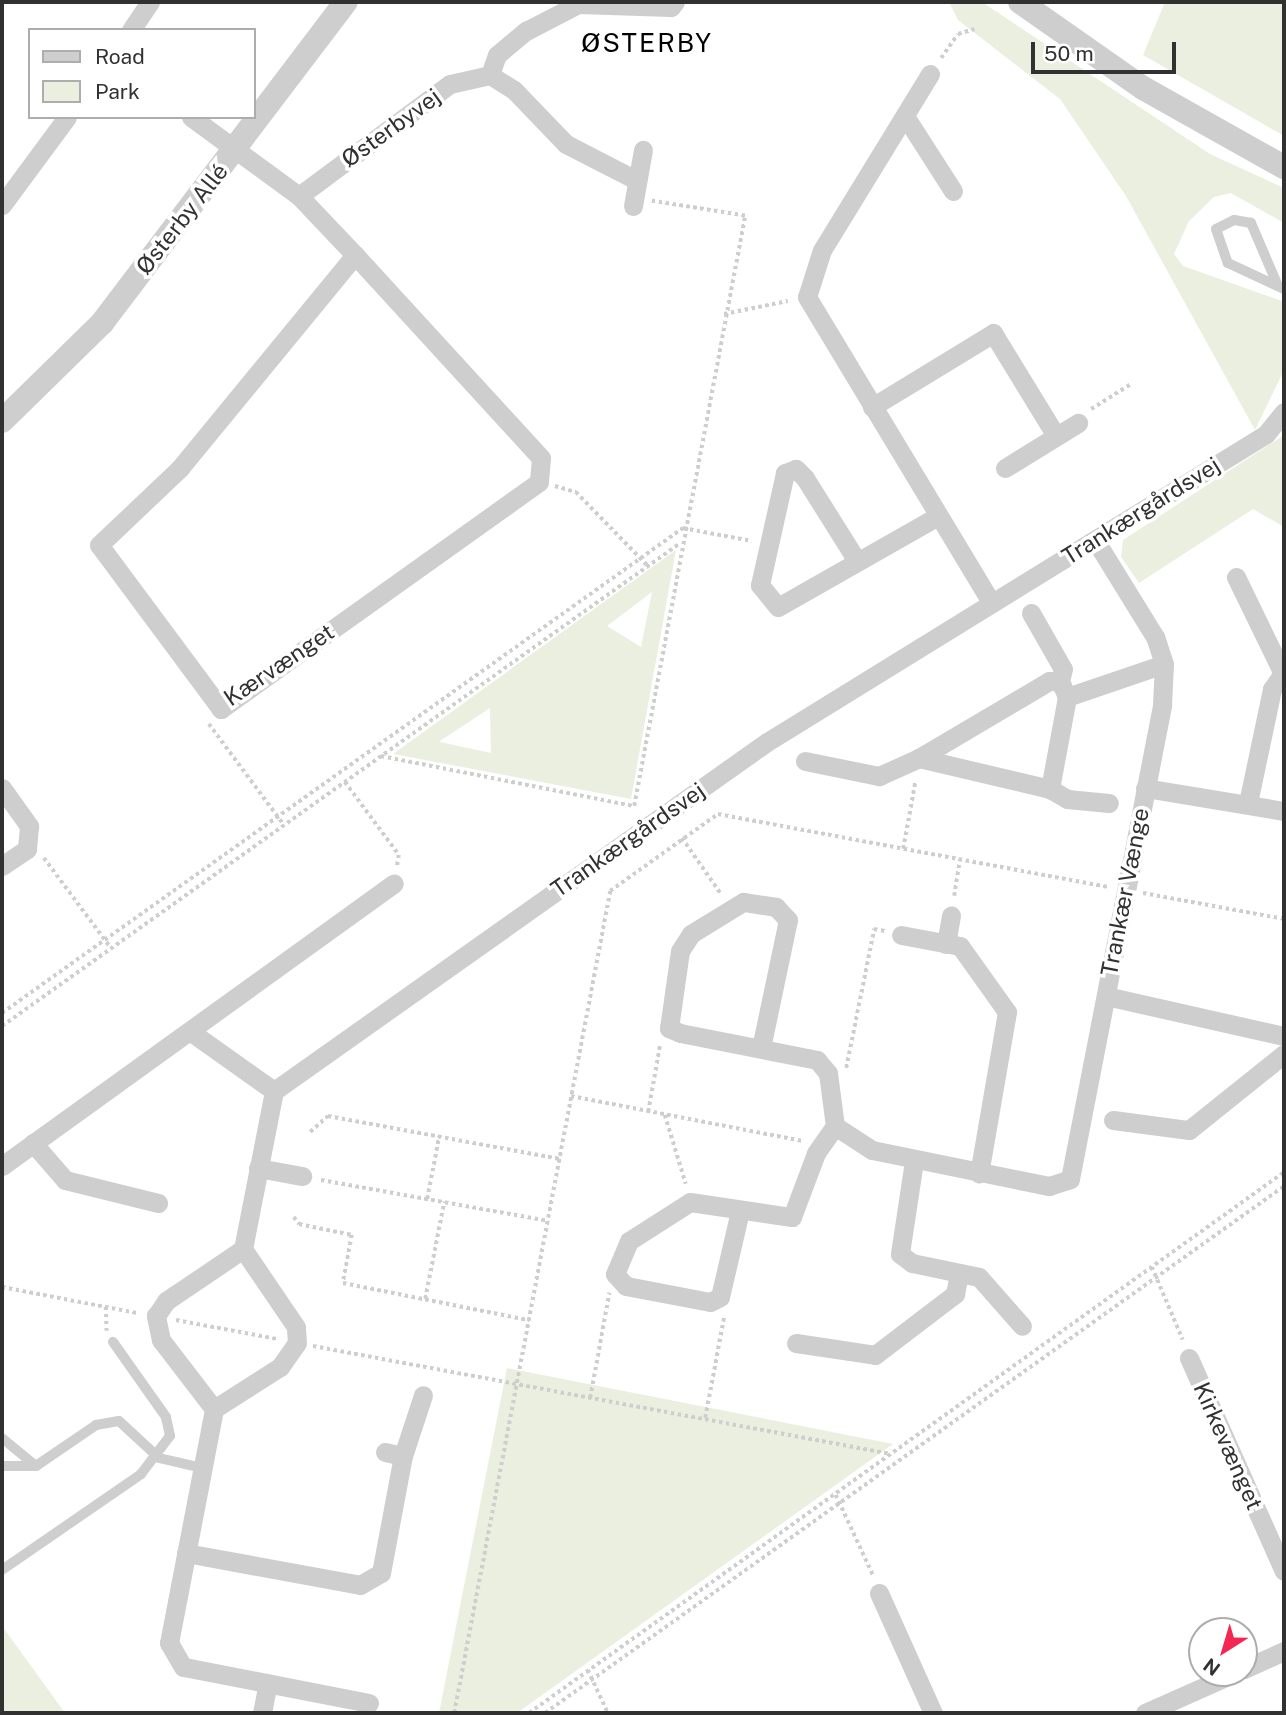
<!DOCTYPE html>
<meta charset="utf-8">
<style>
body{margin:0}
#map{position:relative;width:1286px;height:1715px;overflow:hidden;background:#fff;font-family:"Public Sans",sans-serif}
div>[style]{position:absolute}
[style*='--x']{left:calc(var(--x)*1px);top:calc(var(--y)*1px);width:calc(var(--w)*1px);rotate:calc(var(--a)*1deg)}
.green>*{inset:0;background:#eaefdf}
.path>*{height:3.5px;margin-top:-1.75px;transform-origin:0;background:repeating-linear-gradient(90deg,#cecece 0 3.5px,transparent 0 7px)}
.service>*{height:10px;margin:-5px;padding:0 5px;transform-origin:5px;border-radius:5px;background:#cecece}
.minor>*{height:19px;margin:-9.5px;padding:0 9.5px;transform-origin:9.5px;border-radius:9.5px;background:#cecece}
.tertiary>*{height:24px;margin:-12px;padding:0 12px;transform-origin:12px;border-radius:12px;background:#cecece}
span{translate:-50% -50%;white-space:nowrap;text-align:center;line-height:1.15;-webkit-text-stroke:7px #fff;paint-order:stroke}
.street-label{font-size:23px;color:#313131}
.quarter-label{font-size:26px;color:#000;letter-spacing:2px}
.frame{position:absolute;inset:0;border:4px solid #313131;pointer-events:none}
.legend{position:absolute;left:28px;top:28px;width:228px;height:91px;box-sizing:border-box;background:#fff;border:2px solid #adadad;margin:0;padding:9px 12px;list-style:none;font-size:21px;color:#313131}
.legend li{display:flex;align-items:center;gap:14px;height:35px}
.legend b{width:35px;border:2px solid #adadad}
.north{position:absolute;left:1188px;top:1617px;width:70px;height:70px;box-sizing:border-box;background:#fff;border:2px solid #adadad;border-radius:50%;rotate:217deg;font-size:19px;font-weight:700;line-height:28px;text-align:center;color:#313131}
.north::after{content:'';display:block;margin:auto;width:24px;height:32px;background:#f42753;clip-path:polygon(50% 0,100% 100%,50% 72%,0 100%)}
.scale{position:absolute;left:1031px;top:42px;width:145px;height:32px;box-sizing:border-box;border:4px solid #313131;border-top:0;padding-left:9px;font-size:21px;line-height:24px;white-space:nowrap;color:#313131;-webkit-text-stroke:5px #fff;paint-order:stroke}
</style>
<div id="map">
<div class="green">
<div style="clip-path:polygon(949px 2px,982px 2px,1210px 154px,1284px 188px,1284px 223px,1231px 193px,1214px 197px,1189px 221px,1174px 254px,1183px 266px,1282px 301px,1284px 370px,1255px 430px,1126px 196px,1060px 99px,958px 20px)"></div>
<div style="clip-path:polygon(1165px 2px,1284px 2px,1284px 136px,1143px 55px)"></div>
<div style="clip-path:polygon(1284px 435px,1284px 527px,1253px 509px,1139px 583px,1121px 557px,1123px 540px)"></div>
<div style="clip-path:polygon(evenodd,676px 550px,631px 799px,393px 754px,676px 550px,652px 592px,641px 647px,607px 626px,652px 592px,676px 550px,490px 708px,491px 753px,440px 742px,440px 741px,490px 708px)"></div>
<div style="clip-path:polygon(507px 1368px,893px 1444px,517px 1713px,439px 1713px)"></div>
<div style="clip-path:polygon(2px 1626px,65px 1713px,2px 1713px)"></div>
</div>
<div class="path">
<div style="--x:941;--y:58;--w:29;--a:-55"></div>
<div style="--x:958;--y:34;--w:17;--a:-17"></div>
<div style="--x:724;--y:314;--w:65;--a:-11.5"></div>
<div style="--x:1091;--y:409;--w:47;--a:-32"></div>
<div style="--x:555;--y:486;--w:22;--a:16"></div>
<div style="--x:576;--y:492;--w:103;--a:45.8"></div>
<div style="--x:209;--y:724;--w:126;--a:53.4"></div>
<div style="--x:381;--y:756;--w:258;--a:11.2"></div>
<div style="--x:634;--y:806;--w:600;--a:-79.35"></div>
<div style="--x:745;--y:216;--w:95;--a:-170.9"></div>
<div style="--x:345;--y:782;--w:91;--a:53.5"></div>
<div style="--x:399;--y:855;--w:12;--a:99"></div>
<div style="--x:682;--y:838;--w:68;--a:55.1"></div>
<div style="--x:903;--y:849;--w:68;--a:-79.8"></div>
<div style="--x:44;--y:858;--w:112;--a:53.3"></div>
<div style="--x:1143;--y:893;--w:143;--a:10.4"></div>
<div style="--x:954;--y:896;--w:37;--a:-81"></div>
<div style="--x:2;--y:1013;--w:836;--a:-35.46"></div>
<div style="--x:683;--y:528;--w:70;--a:10.7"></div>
<div style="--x:2;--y:1026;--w:831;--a:-35.45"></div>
<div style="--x:846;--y:1068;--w:142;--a:-78.6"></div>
<div style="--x:874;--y:929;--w:11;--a:10"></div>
<div style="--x:571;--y:1096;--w:235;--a:11"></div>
<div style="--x:648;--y:1112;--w:69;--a:-80"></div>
<div style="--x:665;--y:1115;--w:72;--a:73.1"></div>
<div style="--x:310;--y:1132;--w:24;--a:-42"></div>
<div style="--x:328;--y:1116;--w:235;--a:10.5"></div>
<div style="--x:321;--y:1180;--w:231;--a:10.2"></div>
<div style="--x:427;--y:1199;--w:64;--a:-79.2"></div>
<div style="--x:294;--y:1217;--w:9;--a:54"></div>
<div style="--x:299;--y:1224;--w:54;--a:11.7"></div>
<div style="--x:352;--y:1235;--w:49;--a:100.6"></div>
<div style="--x:343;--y:1283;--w:190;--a:11.3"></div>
<div style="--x:1152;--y:1267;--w:79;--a:67"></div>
<div style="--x:2;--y:1287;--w:137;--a:10.9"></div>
<div style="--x:425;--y:1299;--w:99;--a:-78.9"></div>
<div style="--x:106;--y:1307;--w:24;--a:88"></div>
<div style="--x:176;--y:1320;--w:104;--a:10.6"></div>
<div style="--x:313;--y:1346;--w:588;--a:10.58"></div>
<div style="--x:590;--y:1398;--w:107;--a:-79.7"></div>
<div style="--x:705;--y:1418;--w:104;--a:-79.4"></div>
<div style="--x:836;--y:1495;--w:88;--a:65.2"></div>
<div style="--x:588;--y:1670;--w:47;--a:65.1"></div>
<div style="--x:454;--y:1713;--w:837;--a:-79.25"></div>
<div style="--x:610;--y:891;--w:133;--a:-35.5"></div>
<div style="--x:718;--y:814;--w:397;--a:10.6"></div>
<div style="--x:529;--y:1713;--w:929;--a:-35.62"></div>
<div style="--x:545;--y:1713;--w:908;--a:-35.49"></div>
</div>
<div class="service">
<div style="--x:1278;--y:286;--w:69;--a:-113.2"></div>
<div style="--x:1251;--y:223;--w:17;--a:-170"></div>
<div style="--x:1234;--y:220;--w:20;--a:153"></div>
<div style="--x:1216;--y:229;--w:36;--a:71"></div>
<div style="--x:1228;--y:263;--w:62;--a:24.9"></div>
<div style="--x:2;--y:1438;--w:44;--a:39.5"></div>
<div style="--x:36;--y:1466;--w:73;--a:-34.3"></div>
<div style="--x:96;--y:1425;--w:23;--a:-10"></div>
<div style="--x:119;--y:1421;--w:54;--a:42.8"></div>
<div style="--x:159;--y:1458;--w:44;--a:13.1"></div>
<div style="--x:2;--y:1466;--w:34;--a:0"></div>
<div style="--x:2;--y:1570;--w:169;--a:-34.6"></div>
<div style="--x:141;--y:1474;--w:48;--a:-52.7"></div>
<div style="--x:170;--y:1436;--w:19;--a:-102"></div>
<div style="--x:166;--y:1417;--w:92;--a:-125.2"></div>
</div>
<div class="minor">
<div style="--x:131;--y:30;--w:34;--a:-56"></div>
<div style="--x:930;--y:74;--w:206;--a:121.5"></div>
<div style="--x:822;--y:250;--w:49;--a:107.7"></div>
<div style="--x:807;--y:297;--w:356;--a:58.9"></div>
<div style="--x:490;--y:75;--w:21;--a:-71"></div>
<div style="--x:497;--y:55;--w:38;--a:-40"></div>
<div style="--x:526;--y:31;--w:59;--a:-27.4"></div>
<div style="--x:578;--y:4;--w:93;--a:1.8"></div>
<div style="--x:671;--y:7;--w:6;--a:-51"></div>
<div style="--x:905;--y:116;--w:89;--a:57.4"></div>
<div style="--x:191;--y:117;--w:134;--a:36.2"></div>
<div style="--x:299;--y:196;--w:81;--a:46.5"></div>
<div style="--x:355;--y:255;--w:275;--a:47.5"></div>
<div style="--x:541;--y:458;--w:24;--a:95"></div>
<div style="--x:539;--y:482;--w:391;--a:144.5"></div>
<div style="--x:221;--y:709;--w:204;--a:-126.6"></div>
<div style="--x:99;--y:545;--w:112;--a:-43.5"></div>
<div style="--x:180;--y:468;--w:276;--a:-50.6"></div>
<div style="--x:299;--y:196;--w:188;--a:-36.6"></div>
<div style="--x:450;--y:84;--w:41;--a:-12.7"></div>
<div style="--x:490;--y:75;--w:28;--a:32"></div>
<div style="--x:514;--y:90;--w:75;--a:46.1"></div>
<div style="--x:566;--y:144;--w:79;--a:27.2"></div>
<div style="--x:2;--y:205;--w:109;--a:-53.5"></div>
<div style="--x:633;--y:206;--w:57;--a:-79.9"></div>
<div style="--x:872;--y:407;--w:142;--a:-31.4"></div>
<div style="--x:993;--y:333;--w:121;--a:58.5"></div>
<div style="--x:1005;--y:468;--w:86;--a:-31.7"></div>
<div style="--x:857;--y:561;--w:98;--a:-122.1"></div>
<div style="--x:805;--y:478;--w:13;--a:-135"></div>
<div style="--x:796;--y:469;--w:12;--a:160"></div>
<div style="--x:785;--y:473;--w:115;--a:102.6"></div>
<div style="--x:760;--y:585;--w:28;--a:51"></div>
<div style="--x:778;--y:607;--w:184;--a:-29.6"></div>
<div style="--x:1236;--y:577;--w:110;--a:64.1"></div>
<div style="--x:1031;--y:613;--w:64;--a:60.3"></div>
<div style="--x:1063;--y:669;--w:12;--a:104"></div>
<div style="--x:1049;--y:681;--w:11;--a:0"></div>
<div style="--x:1060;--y:681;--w:17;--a:66"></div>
<div style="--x:1067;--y:697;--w:94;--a:100.5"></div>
<div style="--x:1050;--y:789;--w:135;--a:-166.7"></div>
<div style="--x:919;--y:758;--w:151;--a:-30.6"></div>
<div style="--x:1067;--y:697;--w:102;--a:-18.8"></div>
<div style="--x:805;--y:761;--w:76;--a:11.5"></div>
<div style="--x:879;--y:776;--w:44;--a:-24.2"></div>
<div style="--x:2;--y:788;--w:47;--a:54.6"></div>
<div style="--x:29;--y:826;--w:23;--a:95"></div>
<div style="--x:27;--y:849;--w:30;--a:146"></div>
<div style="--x:1145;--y:788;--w:141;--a:9.4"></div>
<div style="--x:1050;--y:789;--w:20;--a:30"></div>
<div style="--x:1067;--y:799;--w:42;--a:5.4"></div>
<div style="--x:1248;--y:803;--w:116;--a:-78.1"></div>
<div style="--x:1272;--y:689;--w:19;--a:-55"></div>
<div style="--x:901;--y:935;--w:60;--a:10.6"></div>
<div style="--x:960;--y:946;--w:81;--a:54.5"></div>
<div style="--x:1007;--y:1012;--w:164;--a:99.8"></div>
<div style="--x:946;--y:944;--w:29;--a:-80"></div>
<div style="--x:1106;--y:996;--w:182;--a:12.7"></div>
<div style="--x:191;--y:1032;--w:102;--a:35.4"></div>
<div style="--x:761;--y:1048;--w:131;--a:-78.1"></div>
<div style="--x:788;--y:920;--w:18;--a:-133"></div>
<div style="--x:776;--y:907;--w:33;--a:-171"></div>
<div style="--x:743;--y:902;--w:61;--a:148.4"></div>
<div style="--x:691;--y:934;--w:20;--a:123"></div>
<div style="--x:680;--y:951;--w:78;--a:98.1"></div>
<div style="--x:669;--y:1028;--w:12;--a:24"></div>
<div style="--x:680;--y:1033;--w:140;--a:11.1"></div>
<div style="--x:817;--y:1060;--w:17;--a:50"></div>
<div style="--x:828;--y:1073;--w:53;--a:82.5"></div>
<div style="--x:835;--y:1126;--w:44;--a:33"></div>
<div style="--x:872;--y:1150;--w:181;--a:11.5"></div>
<div style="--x:1049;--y:1186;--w:22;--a:-18"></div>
<div style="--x:1070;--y:1179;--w:483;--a:-79"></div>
<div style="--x:1162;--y:705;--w:41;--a:-87.2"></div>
<div style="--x:1164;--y:664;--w:28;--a:-108"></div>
<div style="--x:1155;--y:637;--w:114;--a:-121.7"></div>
<div style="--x:1113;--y:1120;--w:77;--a:7.5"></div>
<div style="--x:1189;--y:1130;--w:122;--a:-38.7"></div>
<div style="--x:33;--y:1143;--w:49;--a:49.1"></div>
<div style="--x:65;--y:1180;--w:96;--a:13.9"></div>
<div style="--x:914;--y:1161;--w:94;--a:98.6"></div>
<div style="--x:900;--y:1254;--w:15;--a:37"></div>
<div style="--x:912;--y:1263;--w:68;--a:11.8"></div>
<div style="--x:979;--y:1277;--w:65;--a:48.7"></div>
<div style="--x:2;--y:1166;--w:483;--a:-35.8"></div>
<div style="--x:258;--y:1168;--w:45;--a:10.3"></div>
<div style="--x:740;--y:1211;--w:88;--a:103.1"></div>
<div style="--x:720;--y:1297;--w:11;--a:153"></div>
<div style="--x:710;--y:1302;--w:86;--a:-169.2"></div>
<div style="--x:626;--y:1286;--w:16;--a:-133"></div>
<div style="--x:615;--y:1274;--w:36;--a:-67"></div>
<div style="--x:629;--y:1241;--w:72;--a:-32.6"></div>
<div style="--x:690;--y:1202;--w:103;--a:8.4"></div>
<div style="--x:792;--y:1217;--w:68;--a:-69.4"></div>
<div style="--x:816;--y:1153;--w:33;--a:-55"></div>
<div style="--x:796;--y:1343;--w:80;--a:8.6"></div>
<div style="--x:875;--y:1355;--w:101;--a:-37.3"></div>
<div style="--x:955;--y:1294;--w:20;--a:-79"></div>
<div style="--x:1189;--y:1358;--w:233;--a:66"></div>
<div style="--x:214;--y:1409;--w:87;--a:-127.5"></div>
<div style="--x:161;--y:1340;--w:25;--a:-102"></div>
<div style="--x:156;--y:1316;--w:18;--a:-56"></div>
<div style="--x:166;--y:1301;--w:93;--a:-34"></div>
<div style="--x:385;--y:1452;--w:18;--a:13"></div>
<div style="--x:186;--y:1553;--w:177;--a:10.4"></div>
<div style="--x:360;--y:1585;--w:24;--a:-30"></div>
<div style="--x:381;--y:1573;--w:119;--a:-79.4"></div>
<div style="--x:403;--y:1456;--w:64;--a:-71.8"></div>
<div style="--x:879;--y:1593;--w:132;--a:65.8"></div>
<div style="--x:1244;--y:1669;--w:44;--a:-24.2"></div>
<div style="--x:369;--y:1703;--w:189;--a:-169"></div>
<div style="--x:183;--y:1667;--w:28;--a:-120"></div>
<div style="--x:169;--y:1643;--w:238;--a:-79.1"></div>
<div style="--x:214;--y:1409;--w:78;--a:-32.5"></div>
<div style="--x:280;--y:1367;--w:29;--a:-55"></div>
<div style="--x:297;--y:1343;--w:16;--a:-94"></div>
<div style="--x:296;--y:1327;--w:94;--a:-124.2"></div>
<div style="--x:243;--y:1249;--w:161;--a:-78.9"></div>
<div style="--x:274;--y:1091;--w:604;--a:-35.3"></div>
<div style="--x:767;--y:742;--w:586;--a:-31.68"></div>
<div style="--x:1266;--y:434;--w:28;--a:-51"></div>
<div style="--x:262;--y:1713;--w:26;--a:-79"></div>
<div style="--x:1145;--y:1713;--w:98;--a:-24"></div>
</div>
<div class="tertiary">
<div style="--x:1020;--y:2;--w:150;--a:35"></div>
<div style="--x:1143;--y:88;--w:162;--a:29.3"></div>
<div style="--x:2;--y:421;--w:140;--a:-44.4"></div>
<div style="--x:102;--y:323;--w:403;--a:-52.8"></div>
</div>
<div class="street-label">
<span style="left:391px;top:128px;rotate:-36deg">Østerbyvej</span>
<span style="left:182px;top:219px;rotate:-52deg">Østerby Allé</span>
<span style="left:1141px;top:511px;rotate:-32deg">Trankærgårdsvej</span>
<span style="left:279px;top:665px;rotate:-34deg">Kærvænget</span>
<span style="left:628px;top:840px;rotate:-35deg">Trankærgårdsvej</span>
<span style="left:1125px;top:892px;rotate:-79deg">Trankær Vænge</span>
<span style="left:1228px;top:1446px;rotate:66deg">Kirkevænget</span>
</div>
<div class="quarter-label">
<span style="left:647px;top:43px">ØSTERBY</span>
</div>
<div class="frame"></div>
<ul class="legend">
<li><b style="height:9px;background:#cecece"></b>Road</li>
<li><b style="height:19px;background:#eaefdf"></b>Park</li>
</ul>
<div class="north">N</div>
<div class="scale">50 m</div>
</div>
